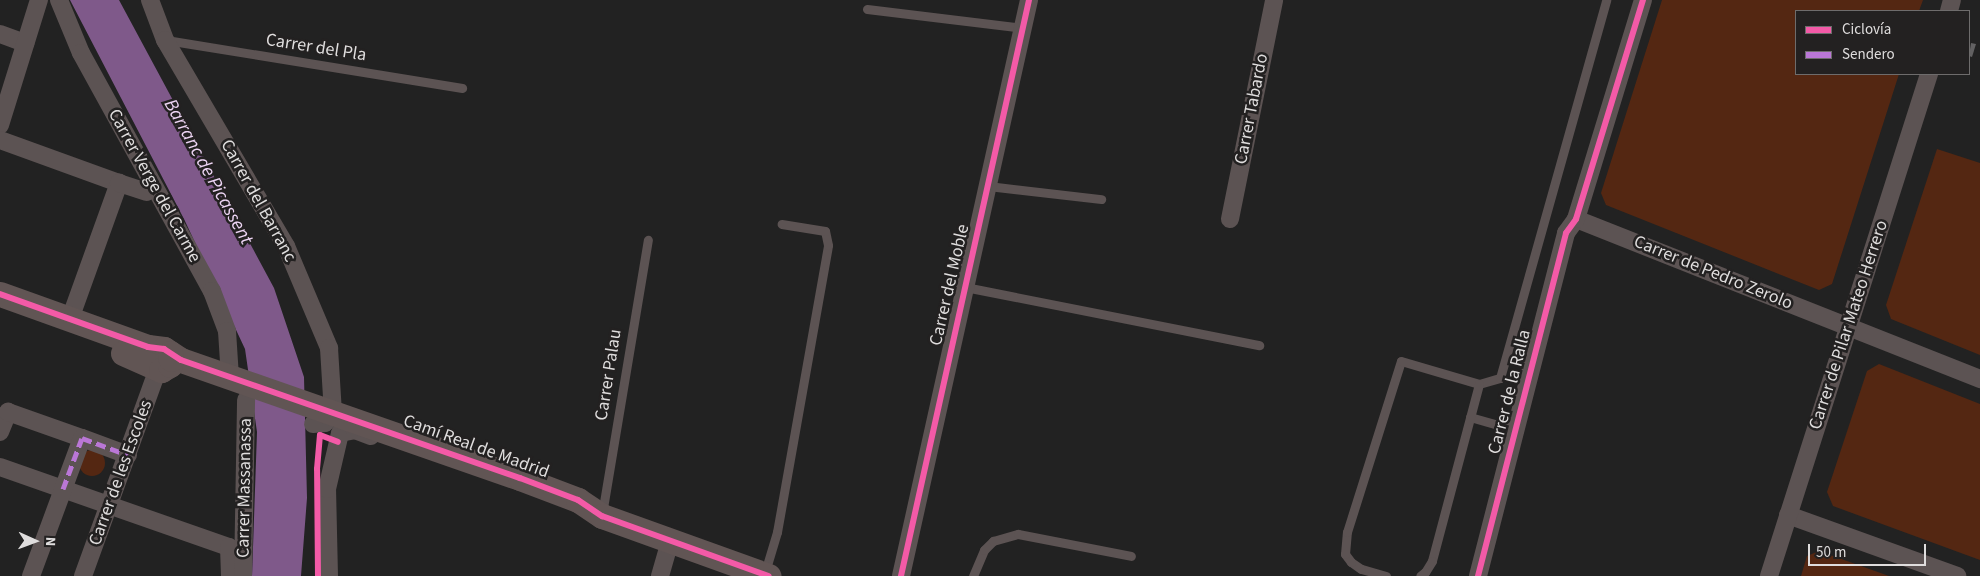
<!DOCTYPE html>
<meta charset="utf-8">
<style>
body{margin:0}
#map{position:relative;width:1980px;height:576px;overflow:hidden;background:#222;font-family:"Source Sans 3",sans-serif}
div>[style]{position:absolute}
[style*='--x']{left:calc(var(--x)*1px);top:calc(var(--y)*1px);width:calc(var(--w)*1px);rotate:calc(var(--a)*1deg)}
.green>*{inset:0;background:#542712}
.round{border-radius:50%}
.water>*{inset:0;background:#7f598a}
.building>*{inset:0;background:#626162}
.lane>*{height:9px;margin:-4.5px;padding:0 4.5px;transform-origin:4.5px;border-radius:4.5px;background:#5c5353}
.street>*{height:18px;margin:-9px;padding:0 9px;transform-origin:9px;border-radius:9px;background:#5c5353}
.secondary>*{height:25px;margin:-12.5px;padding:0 12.5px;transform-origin:12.5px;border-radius:12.5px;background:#615554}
.quiet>*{height:5px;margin-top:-2.5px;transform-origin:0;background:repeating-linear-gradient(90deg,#ba77d6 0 10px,transparent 0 15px)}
.cycleway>*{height:6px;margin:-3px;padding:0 3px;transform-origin:3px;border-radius:3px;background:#f35aa7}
span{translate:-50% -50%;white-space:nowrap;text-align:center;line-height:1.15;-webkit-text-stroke:5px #232121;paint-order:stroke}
.street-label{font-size:18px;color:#dfdddd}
.water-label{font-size:19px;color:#eed6f5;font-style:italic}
.legend{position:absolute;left:1795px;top:10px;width:175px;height:65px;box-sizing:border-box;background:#232121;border:1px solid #6e6c6c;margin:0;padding:6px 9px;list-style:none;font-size:15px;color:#dfdddd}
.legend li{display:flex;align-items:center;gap:10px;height:25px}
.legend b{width:25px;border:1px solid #6e6c6c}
.north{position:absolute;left:10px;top:516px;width:50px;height:50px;-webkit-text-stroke:4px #232121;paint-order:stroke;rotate:92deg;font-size:14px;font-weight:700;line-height:20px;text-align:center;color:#dfdddd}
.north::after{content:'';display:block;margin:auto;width:18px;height:22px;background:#dfdddd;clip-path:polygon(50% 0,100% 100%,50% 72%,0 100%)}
.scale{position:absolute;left:1808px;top:544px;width:118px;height:22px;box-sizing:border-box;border:2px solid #dfdddd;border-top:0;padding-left:6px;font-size:15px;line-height:18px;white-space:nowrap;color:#dfdddd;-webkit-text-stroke:4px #232121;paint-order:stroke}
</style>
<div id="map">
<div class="green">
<div style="clip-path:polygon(1662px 0,1923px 0,1919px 11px,1796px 11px,1796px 74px,1899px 74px,1832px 284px,1819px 290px,1606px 205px,1601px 193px)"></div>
<div style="clip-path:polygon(1937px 149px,1980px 163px,1980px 355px,1891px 319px,1886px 305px)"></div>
<div style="clip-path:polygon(1879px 364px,1980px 404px,1980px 560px,1833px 506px,1827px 492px,1867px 371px)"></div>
<div class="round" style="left:79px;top:450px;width:26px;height:26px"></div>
<div style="clip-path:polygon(1819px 551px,1889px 576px,1801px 576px,1807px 556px)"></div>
</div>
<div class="water">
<div style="clip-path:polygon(70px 0,119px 0,274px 288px,304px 377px,307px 498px,301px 576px,252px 576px,257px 432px,245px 349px,184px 219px)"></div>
</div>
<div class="building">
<div style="clip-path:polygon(1971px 43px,1976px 44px,1972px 57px,1969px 56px)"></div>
</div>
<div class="lane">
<div style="--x:867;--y:9;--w:157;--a:6.9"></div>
<div style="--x:166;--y:40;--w:300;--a:9.2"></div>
<div style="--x:988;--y:186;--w:114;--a:6.6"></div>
<div style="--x:965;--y:287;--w:300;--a:11.2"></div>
<div style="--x:1479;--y:384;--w:22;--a:-16"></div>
<div style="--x:1500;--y:378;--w:393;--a:-74.3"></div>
<div style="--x:1470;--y:417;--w:48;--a:15.8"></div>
<div style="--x:602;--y:514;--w:278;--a:-80.5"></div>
<div style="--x:765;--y:572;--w:42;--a:-73.3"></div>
<div style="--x:777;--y:532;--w:291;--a:-79.9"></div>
<div style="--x:828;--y:245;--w:14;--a:-102"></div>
<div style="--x:825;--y:231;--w:44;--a:-170.8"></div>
<div style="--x:973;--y:576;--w:28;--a:-67"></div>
<div style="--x:984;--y:550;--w:13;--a:-45"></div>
<div style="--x:993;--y:541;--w:26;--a:-16"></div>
<div style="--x:1018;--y:534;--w:115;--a:11"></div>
<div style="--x:1386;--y:576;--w:26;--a:-164"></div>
<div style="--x:1361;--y:569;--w:12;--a:-145"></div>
<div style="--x:1351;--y:562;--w:10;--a:-127"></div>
<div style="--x:1345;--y:554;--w:22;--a:-85"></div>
<div style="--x:1347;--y:532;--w:179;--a:-72.5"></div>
<div style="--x:1401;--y:361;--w:81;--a:16.4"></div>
<div style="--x:1479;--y:384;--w:183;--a:104.9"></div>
<div style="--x:1432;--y:561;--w:13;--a:122"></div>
<div style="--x:1425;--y:572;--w:6;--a:141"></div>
</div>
<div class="street">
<div style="--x:59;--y:0;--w:57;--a:67.5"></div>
<div style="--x:81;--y:53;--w:272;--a:61.2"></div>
<div style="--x:212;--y:291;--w:43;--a:69.4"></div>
<div style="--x:227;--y:331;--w:46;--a:86.3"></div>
<div style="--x:150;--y:0;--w:43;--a:69.4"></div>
<div style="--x:165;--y:40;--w:239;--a:59.6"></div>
<div style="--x:286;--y:246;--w:111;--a:67.1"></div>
<div style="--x:329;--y:348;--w:65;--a:86.5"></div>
<div style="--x:333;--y:413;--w:13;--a:129"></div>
<div style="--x:325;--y:423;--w:12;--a:175"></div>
<div style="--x:1949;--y:11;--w:11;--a:-75"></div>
<div style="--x:0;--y:34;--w:27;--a:20"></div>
<div style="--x:0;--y:125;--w:131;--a:-72.7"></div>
<div style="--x:0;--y:140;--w:127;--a:19.9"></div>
<div style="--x:1230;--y:219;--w:223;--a:-78.6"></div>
<div style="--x:1576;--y:219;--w:435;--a:21.6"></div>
<div style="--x:70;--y:319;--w:145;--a:-70.2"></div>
<div style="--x:119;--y:183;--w:29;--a:18"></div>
<div style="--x:0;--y:432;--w:22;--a:-68"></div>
<div style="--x:8;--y:412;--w:78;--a:19.4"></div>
<div style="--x:0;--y:467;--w:243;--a:19.3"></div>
<div style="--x:229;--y:547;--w:29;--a:88"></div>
<div style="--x:1788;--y:515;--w:180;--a:19.8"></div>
<div style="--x:31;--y:576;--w:147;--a:-69.7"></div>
<div style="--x:82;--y:438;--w:49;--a:20.3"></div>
<div style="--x:83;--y:576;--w:220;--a:-70.1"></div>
<div style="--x:243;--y:576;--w:176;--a:-89"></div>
<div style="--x:329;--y:576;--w:87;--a:-91.3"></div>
<div style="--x:327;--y:489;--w:57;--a:-76.9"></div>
<div style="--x:340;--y:433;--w:15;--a:-11"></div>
<div style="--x:355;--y:430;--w:17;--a:21"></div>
<div style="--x:660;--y:576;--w:36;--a:-74"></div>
<div style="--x:901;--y:576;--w:590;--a:-77.47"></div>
<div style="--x:1478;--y:576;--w:354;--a:-75.6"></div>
<div style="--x:1566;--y:233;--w:17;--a:-54"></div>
<div style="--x:1576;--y:219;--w:229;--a:-73"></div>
<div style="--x:1769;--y:576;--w:527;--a:-72.32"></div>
</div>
<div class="secondary">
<div style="--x:0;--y:294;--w:157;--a:19.7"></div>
<div style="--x:148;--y:347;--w:16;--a:7"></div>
<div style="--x:164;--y:349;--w:20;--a:33"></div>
<div style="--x:181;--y:360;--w:359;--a:19.2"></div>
<div style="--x:520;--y:478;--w:62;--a:20.8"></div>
<div style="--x:578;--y:500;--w:29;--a:34"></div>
<div style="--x:602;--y:516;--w:177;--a:19.8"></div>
<div style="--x:123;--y:353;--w:42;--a:24.1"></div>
<div style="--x:161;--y:370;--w:10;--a:-29"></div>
<div style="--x:170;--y:365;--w:6;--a:-81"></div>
<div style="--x:171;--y:359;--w:6;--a:-99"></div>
</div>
<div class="quiet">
<div style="--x:63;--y:489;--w:54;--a:-69.6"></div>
<div style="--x:82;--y:438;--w:49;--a:20.3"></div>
</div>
<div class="cycleway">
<div style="--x:0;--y:294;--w:157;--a:19.7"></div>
<div style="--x:148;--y:347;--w:16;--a:7"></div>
<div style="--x:164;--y:349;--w:20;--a:33"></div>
<div style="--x:181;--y:360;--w:359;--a:19.2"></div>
<div style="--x:520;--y:478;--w:62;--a:20.8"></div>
<div style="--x:578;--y:500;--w:29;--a:34"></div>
<div style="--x:602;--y:516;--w:177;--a:19.8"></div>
<div style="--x:318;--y:576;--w:107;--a:-90.5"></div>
<div style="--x:317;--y:469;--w:34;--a:-85"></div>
<div style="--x:320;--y:435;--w:19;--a:21"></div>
<div style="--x:901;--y:576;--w:590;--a:-77.47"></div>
<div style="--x:1478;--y:576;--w:354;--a:-75.6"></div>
<div style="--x:1566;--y:233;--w:17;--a:-54"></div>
<div style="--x:1576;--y:219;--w:229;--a:-73"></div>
</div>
<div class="street-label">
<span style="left:316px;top:48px;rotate:9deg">Carrer del Pla</span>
<span style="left:1252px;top:109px;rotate:-79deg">Carrer Tabardo</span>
<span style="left:154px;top:186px;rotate:61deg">Carrer Verge del Carme</span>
<span style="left:258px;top:201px;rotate:61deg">Carrer del Barranc</span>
<span style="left:1713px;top:273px;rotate:22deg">Carrer de Pedro Zerolo</span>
<span style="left:950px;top:285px;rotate:-77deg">Carrer del Moble</span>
<span style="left:1849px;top:325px;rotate:-72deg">Carrer de Pilar Mateo Herrero</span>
<span style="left:609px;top:375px;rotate:-81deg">Carrer Palau</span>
<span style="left:1510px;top:392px;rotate:-76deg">Carrer de la Ralla</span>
<span style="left:476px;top:447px;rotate:20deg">Camí Real de Madrid</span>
<span style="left:121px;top:473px;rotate:-70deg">Carrer de les Escoles</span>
<span style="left:245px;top:488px;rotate:-89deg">Carrer Massanassa</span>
</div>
<div class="water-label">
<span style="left:208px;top:172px;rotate:61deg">Barranc de Picassent</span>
</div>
<ul class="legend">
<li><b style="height:6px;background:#f35aa7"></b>Ciclovía</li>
<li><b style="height:6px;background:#ba77d6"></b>Sendero</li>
</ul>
<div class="north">N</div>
<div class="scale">50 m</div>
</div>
